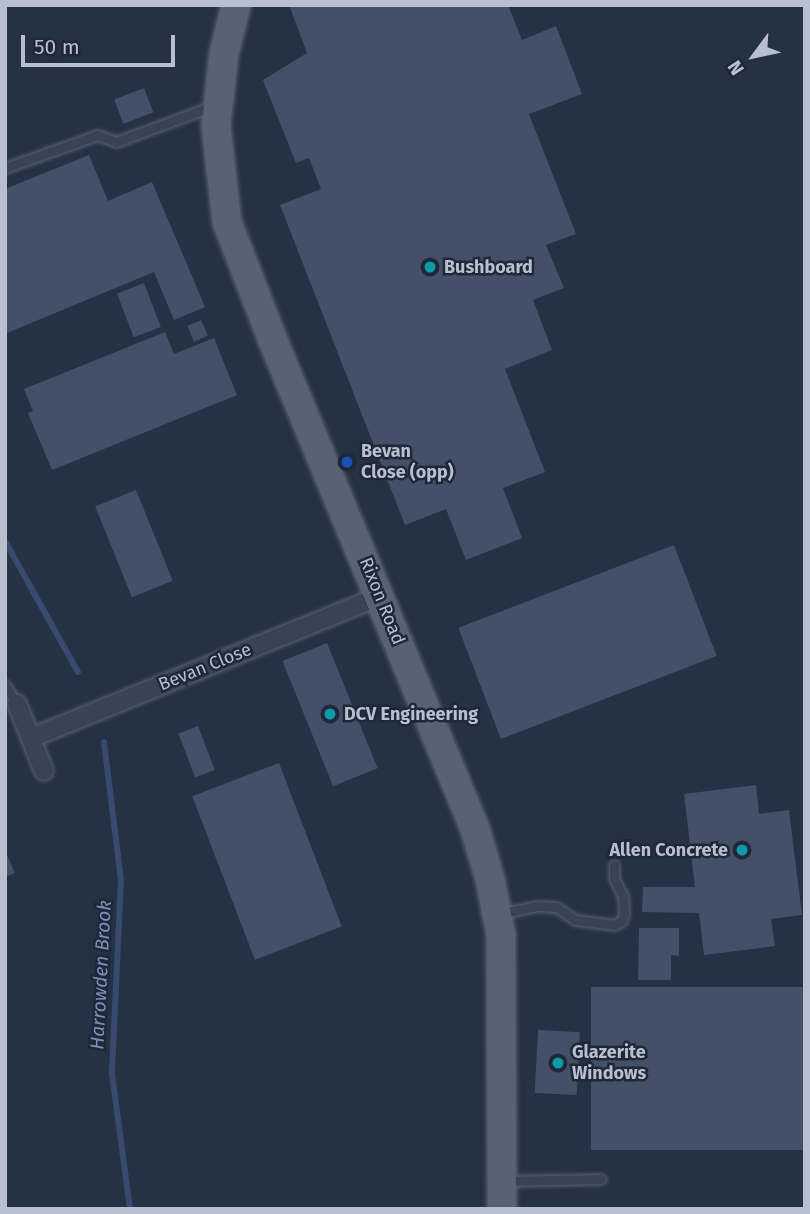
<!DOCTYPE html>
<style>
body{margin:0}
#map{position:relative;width:810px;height:1214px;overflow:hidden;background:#253145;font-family:"Fira Sans",sans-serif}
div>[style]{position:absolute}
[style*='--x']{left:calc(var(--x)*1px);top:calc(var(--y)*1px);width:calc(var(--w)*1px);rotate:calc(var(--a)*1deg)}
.stream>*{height:6px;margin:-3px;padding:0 3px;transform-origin:3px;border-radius:3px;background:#384a6d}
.building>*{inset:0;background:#445068;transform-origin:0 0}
.roads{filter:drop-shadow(0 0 2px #596172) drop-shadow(0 0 2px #596172)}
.lane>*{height:9px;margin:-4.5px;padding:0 4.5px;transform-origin:4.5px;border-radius:4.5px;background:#3a4355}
.street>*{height:18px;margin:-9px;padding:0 9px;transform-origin:9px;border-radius:9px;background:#3a4355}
.primary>*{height:28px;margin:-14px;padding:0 14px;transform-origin:14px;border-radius:14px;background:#586275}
.dots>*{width:19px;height:19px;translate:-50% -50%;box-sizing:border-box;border:4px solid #1f283a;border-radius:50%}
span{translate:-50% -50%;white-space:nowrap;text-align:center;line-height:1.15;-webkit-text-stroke:5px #1f283a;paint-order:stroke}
.poi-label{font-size:18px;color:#b8bfce;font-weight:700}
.left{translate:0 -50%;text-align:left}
.right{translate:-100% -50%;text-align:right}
.street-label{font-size:18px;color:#b8bfce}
.water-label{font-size:19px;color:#7d91b7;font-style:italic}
.frame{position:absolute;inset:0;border:7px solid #b8bfce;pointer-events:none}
.north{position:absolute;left:719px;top:21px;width:70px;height:70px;-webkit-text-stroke:5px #1f283a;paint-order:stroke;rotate:237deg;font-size:19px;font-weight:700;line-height:28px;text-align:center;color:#b8bfce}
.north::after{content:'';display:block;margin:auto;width:24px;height:32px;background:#b8bfce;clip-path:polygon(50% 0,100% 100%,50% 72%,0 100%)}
.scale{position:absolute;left:21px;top:35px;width:154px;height:32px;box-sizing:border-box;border:4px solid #b8bfce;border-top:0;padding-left:9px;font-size:21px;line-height:24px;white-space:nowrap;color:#b8bfce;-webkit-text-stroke:5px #1f283a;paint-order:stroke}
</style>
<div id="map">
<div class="stream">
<div style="--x:5;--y:541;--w:150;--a:60.9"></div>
<div style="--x:104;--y:742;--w:139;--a:83"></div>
<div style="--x:121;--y:880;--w:194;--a:92.7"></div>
<div style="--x:112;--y:1074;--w:136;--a:82.4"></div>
</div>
<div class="building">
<div style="clip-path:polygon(289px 5px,508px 5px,522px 40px,556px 26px,582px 94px,529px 114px,576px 234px,546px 245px,564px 288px,533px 300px,552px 350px,505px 369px,545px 472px,503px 488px,522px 538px,466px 560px,446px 509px,405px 525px,280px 205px,321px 189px,309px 158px,296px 163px,263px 80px,307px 53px)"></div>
<div style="left:144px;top:88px;width:26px;height:32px;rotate:69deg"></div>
<div style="clip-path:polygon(89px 155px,108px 201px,152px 182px,205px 307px,174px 320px,154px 272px,7px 333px,5px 189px)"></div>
<div style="left:144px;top:283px;width:47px;height:29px;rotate:69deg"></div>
<div style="left:201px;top:320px;width:17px;height:15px;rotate:66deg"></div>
<div style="clip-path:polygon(165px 332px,174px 354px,214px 338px,237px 395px,52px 470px,28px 413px,33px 411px,24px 389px)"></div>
<div style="left:136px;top:490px;width:98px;height:44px;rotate:68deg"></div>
<div style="left:674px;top:545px;width:119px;height:231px;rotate:69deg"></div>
<div style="left:327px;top:643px;width:135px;height:48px;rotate:68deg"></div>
<div style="left:198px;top:726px;width:47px;height:21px;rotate:69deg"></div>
<div style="left:279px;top:763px;width:175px;height:93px;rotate:69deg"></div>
<div style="clip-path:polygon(756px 785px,759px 814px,789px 810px,802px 915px,771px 919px,775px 946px,704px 955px,699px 913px,642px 912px,643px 887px,695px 887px,684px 794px)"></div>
<div style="clip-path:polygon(5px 850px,15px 873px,5px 877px)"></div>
<div style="clip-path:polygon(639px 928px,679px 928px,679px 956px,671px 955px,671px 980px,638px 980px)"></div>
<div style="left:591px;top:987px;width:214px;height:163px"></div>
<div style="left:538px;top:1030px;width:42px;height:63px;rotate:3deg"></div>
</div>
<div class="roads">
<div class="lane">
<div style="--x:5;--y:168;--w:98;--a:-19.7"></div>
<div style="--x:97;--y:135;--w:20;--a:20"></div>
<div style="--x:116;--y:142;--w:103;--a:-20.4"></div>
<div style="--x:5;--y:685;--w:22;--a:58"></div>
<div style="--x:502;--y:913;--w:37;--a:-11"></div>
<div style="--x:538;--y:906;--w:18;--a:3"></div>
<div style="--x:556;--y:907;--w:23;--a:34"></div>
<div style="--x:575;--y:920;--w:39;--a:7"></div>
<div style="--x:614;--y:925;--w:9;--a:-27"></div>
<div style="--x:622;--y:921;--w:8;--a:-76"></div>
<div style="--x:624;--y:913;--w:17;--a:-93"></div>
<div style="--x:623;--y:896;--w:20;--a:-117"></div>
<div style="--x:614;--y:878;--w:13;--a:-90"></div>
<div style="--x:507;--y:1181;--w:94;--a:-1.2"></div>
</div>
<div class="street">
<div style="--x:17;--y:704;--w:72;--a:68.1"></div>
<div style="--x:31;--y:738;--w:377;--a:-22.1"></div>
</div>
<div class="primary">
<div style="--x:236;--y:5;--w:49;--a:104"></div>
<div style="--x:224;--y:53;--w:73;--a:96.3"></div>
<div style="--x:216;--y:126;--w:97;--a:83.5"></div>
<div style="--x:227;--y:222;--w:130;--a:68.8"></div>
<div style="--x:274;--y:343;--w:526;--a:67.53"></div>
<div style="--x:475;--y:829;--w:52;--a:73.3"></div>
<div style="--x:490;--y:879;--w:57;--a:78.9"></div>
<div style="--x:501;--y:935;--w:274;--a:89.8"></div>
</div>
</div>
<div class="dots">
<div style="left:430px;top:267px;background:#0f9aa8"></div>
<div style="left:347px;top:462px;background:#1a4fb4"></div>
<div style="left:330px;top:714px;background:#0f9aa8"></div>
<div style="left:742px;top:850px;background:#0f9aa8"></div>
<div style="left:558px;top:1063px;background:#0f9aa8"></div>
</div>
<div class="poi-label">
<span class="left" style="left:444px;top:267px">Bushboard</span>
<span class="left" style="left:361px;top:462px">Bevan<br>Close (opp)</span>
<span class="left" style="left:344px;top:714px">DCV Engineering</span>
<span class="right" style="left:728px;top:850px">Allen Concrete</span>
<span class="left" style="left:572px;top:1063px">Glazerite<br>Windows</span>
</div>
<div class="street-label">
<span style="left:382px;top:601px;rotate:68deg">Rixon Road</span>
<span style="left:205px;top:667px;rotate:-22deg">Bevan Close</span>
</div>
<div class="water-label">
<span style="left:101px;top:975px;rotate:-87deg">Harrowden Brook</span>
</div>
<div class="frame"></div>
<div class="north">N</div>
<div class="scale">50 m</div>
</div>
